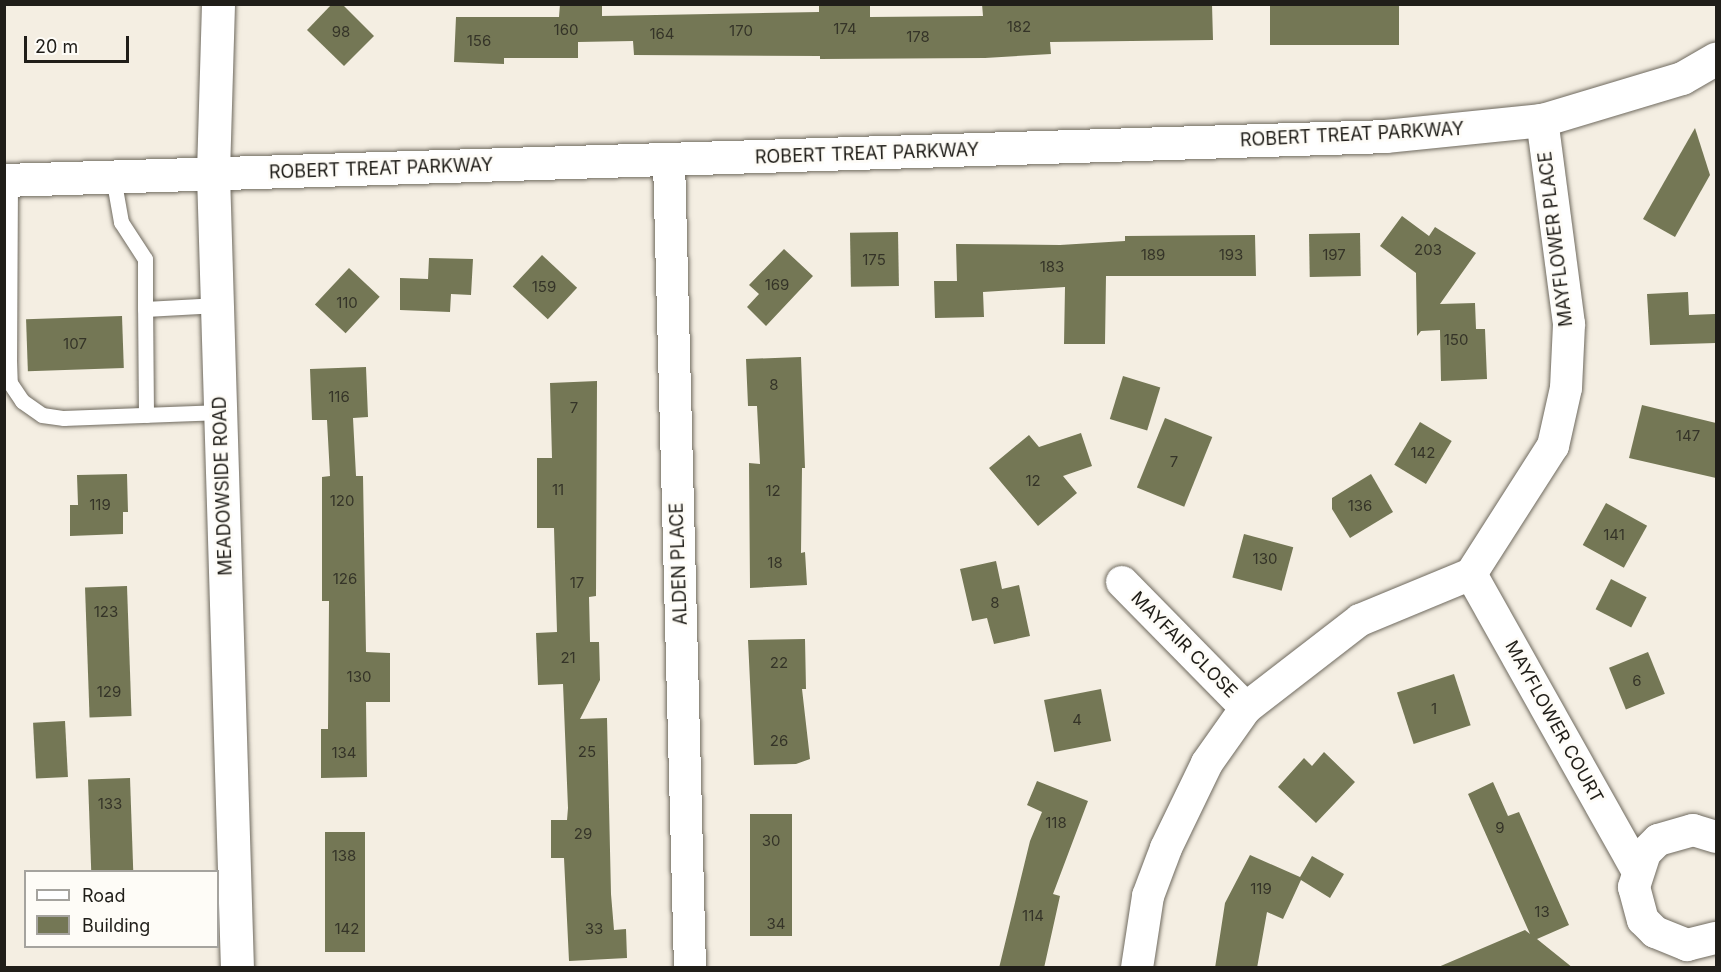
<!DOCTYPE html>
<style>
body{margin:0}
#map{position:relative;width:1721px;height:972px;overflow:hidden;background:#f4eee2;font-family:Inter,sans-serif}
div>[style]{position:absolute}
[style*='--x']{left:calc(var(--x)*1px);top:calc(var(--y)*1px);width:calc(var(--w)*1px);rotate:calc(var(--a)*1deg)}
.building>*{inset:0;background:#747755;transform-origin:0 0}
.roads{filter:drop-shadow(0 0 2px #6f6a5f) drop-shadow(0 0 2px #6f6a5f)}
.service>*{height:15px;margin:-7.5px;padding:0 7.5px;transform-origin:7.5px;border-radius:7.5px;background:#fff}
.minor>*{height:32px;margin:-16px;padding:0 16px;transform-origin:16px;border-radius:16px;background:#fff}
.tertiary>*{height:33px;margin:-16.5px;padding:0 16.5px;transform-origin:16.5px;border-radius:16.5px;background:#fff}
.secondary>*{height:33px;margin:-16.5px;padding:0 16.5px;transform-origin:16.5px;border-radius:16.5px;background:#fff}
span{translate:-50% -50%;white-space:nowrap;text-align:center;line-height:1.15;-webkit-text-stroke:5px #fefcf7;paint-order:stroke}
.number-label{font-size:15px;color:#353428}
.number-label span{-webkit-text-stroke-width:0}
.street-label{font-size:18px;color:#201e19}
.frame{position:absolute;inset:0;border:6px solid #201e19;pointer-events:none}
.legend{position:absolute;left:24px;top:870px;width:195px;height:78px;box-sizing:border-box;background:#fefcf7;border:2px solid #a5a39e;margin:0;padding:8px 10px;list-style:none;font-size:18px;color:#201e19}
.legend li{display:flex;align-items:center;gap:12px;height:30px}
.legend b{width:30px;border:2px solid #a5a39e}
.scale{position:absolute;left:24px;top:36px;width:105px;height:27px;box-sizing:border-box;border:3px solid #201e19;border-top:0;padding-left:8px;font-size:18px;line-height:21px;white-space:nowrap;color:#201e19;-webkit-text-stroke:4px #fefcf7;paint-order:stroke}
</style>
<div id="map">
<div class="building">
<div style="clip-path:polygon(332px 4px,342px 4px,374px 36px,344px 66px,307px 30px)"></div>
<div style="clip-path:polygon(560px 4px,602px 4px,602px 16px,819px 12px,819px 4px,870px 4px,870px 17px,983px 16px,982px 4px,1212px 4px,1213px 40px,1050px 42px,1051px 54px,985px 58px,820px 59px,820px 56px,634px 55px,633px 41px,578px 42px,578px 58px,504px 58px,504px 64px,454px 62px,456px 17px,559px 17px)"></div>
<div style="left:1270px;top:4px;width:129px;height:41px"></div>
<div style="clip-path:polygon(1695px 128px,1710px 175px,1675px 237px,1643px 219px)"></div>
<div style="clip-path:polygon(1402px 216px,1429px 236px,1435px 227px,1476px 253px,1440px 304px,1475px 303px,1476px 329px,1485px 329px,1487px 379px,1441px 381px,1440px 330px,1421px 331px,1417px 336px,1416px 273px,1380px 246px)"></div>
<div style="left:898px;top:232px;width:54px;height:48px;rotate:89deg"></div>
<div style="left:1360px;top:233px;width:43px;height:51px;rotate:89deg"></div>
<div style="clip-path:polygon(1255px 235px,1256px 276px,1106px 276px,1105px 344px,1064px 344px,1065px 287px,983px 292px,984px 317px,935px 318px,934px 281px,957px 281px,956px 244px,1060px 245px,1125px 241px,1125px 236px)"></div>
<div style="clip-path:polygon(784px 249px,813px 276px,766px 326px,747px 307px,759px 294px,749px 285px)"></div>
<div style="left:542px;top:255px;width:48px;height:43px;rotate:43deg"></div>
<div style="clip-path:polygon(429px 258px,473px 259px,471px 295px,451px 294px,450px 312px,400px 310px,400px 278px,428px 279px)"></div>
<div style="left:349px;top:268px;width:42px;height:50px;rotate:43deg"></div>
<div style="clip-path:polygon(1688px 292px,1689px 315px,1715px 314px,1716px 343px,1650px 345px,1647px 294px)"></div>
<div style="left:122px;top:316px;width:52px;height:96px;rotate:88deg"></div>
<div style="clip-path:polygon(801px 357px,805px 468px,802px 468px,801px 553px,805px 552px,807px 585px,750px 588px,749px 463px,760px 464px,757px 406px,748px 406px,746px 359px)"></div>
<div style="clip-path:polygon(366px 367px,368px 417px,353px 418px,356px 476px,363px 476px,366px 652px,390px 653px,390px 702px,366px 702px,367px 777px,321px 778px,321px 729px,328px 729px,329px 601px,322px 601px,322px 477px,330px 476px,327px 420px,312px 420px,310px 369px)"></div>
<div style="left:1123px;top:376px;width:39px;height:45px;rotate:17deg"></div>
<div style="clip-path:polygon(597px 381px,596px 596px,589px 597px,590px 642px,599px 642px,600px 680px,580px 719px,607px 718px,611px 894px,614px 930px,626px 929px,627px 958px,569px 961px,564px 858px,551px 858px,551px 820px,567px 820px,568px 808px,563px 684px,538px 685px,536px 633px,557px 632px,554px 528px,537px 528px,537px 458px,552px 458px,550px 383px)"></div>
<div style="clip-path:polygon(1642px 405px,1716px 423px,1716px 478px,1629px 458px)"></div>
<div style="left:1165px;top:418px;width:51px;height:75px;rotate:22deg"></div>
<div style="left:1420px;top:422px;width:37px;height:50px;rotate:31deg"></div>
<div style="clip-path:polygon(1081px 433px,1092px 466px,1063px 476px,1077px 493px,1038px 526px,989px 468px,1029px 435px,1039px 447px)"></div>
<div style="clip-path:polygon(127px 474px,128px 512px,123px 512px,123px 534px,70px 536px,70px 505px,78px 505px,77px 475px)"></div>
<div style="clip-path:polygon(1371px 474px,1393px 512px,1350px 538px,1332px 509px,1332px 498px)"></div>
<div style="left:1606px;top:503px;width:47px;height:48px;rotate:29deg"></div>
<div style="left:1244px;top:534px;width:51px;height:45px;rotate:15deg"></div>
<div style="clip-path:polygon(996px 561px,1002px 589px,1019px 585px,1030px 636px,994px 644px,987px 618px,972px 621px,960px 569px)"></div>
<div style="left:1611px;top:579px;width:40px;height:34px;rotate:27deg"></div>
<div style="left:127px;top:586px;width:130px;height:42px;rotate:88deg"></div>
<div style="clip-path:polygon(805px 639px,806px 689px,802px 689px,810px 759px,796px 764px,754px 765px,748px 640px)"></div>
<div style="left:1648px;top:652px;width:45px;height:42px;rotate:68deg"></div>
<div style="left:1454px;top:674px;width:54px;height:60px;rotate:72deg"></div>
<div style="left:1101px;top:689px;width:53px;height:58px;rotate:79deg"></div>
<div style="left:65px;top:721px;width:56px;height:32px;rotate:87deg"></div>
<div style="clip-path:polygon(1324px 752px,1355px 782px,1316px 823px,1278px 787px,1304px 758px,1312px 766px)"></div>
<div style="left:130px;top:778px;width:94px;height:42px;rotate:88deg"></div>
<div style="clip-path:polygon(1037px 781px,1088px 801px,1053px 894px,1060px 896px,1044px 968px,999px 968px,1030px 841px,1042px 812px,1027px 805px)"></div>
<div style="clip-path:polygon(1493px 782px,1508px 816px,1519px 812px,1569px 925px,1537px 939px,1573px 968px,1436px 968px,1525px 930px,1530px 934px,1468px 794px)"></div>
<div style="left:792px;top:814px;width:122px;height:42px;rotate:90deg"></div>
<div style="left:325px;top:832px;width:40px;height:120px"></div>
<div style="clip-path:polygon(1250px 855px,1300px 877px,1312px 856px,1344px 874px,1330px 898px,1301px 880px,1283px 919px,1267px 912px,1257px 968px,1215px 968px,1225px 903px)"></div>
</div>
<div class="roads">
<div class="service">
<div style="--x:113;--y:177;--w:46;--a:79.9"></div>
<div style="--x:121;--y:222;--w:44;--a:57"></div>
<div style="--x:145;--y:259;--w:50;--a:90"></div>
<div style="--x:10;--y:180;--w:180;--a:90.3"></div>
<div style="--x:9;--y:360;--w:23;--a:88"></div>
<div style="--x:10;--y:383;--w:22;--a:56"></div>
<div style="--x:22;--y:401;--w:24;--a:35"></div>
<div style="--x:42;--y:415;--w:22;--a:8"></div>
<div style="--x:64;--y:418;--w:157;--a:-2.2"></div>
<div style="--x:146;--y:415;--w:106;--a:-90.5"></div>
<div style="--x:145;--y:309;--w:73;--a:-3.1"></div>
</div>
<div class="minor">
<div style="--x:669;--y:161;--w:807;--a:88.51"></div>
<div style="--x:1471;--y:574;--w:339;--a:60.7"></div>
<div style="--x:1122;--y:582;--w:177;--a:45.5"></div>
<div style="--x:1716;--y:837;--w:24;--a:-163"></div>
<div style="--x:1693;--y:830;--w:36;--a:164"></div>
<div style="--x:1658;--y:840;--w:18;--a:135"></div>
<div style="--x:1645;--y:853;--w:36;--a:108"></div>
<div style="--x:1634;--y:887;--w:34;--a:75"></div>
<div style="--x:1643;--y:920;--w:17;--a:45"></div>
<div style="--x:1655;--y:932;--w:35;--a:22"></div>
<div style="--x:1687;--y:945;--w:30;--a:-14"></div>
<div style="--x:1137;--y:968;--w:73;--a:-81.3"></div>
<div style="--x:1148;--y:896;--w:51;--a:-69.4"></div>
<div style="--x:1166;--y:848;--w:94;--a:-64.2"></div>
<div style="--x:1207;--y:763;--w:67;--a:-54.7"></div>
<div style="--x:1246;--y:708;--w:144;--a:-37.7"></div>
<div style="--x:1360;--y:620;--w:120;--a:-22.5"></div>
<div style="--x:1471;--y:574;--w:152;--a:-57.4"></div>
<div style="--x:1553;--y:446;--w:59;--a:-77.4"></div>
<div style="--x:1566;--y:388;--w:64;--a:-87.3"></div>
<div style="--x:1569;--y:324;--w:206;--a:-97.5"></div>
</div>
<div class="tertiary">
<div style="--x:4;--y:180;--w:1382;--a:-1.82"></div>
<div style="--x:1385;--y:136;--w:158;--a:-5.8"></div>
<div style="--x:1542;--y:120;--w:146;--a:-16.7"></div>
<div style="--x:1682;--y:78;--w:39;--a:-30"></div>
</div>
<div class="secondary">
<div style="--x:218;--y:4;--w:170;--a:91.7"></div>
<div style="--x:213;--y:174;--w:794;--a:88.27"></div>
</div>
</div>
<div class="number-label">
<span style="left:1019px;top:27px">182</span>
<span style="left:845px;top:29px">174</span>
<span style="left:566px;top:30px">160</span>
<span style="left:741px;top:31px">170</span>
<span style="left:341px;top:32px">98</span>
<span style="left:662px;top:34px">164</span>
<span style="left:918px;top:37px">178</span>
<span style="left:479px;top:41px">156</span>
<span style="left:1428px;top:250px">203</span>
<span style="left:1153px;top:255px">189</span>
<span style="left:1231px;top:255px">193</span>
<span style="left:1334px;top:255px">197</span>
<span style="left:874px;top:260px">175</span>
<span style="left:1052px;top:267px">183</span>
<span style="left:777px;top:285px">169</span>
<span style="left:544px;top:287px">159</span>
<span style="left:347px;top:303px">110</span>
<span style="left:1456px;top:340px">150</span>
<span style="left:75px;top:344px">107</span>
<span style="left:774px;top:385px">8</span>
<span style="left:339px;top:397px">116</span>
<span style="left:574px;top:408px">7</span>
<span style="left:1688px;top:436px">147</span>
<span style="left:1423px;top:453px">142</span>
<span style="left:1174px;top:462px">7</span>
<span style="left:1033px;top:481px">12</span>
<span style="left:558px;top:490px">11</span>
<span style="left:773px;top:491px">12</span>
<span style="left:342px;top:501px">120</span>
<span style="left:100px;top:505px">119</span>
<span style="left:1360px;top:506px">136</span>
<span style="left:1614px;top:535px">141</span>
<span style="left:1265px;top:559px">130</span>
<span style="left:775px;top:563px">18</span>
<span style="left:345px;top:579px">126</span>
<span style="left:577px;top:583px">17</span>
<span style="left:995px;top:603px">8</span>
<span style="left:106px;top:612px">123</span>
<span style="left:568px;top:658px">21</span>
<span style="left:779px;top:663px">22</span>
<span style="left:359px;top:677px">130</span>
<span style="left:1637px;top:681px">6</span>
<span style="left:109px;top:692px">129</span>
<span style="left:1434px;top:709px">1</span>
<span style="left:1077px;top:720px">4</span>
<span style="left:779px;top:741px">26</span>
<span style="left:587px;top:752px">25</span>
<span style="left:344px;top:753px">134</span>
<span style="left:110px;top:804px">133</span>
<span style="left:1056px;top:823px">118</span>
<span style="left:1500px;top:828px">9</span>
<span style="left:583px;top:834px">29</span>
<span style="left:771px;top:841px">30</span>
<span style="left:344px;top:856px">138</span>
<span style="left:1261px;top:889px">119</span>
<span style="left:1542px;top:912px">13</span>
<span style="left:1033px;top:916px">114</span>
<span style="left:776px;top:924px">34</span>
<span style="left:347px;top:929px">142</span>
<span style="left:594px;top:929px">33</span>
</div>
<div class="street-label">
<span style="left:1352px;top:135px;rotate:-3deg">ROBERT TREAT PARKWAY</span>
<span style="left:867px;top:154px;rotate:-2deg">ROBERT TREAT PARKWAY</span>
<span style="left:381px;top:169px;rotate:-2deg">ROBERT TREAT PARKWAY</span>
<span style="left:1556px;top:239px;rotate:-97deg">MAYFLOWER PLACE</span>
<span style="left:223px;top:486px;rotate:-92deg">MEADOWSIDE ROAD</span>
<span style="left:679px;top:564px;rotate:-92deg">ALDEN PLACE</span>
<span style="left:1184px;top:645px;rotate:45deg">MAYFAIR CLOSE</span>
<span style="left:1554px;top:722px;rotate:61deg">MAYFLOWER COURT</span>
</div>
<div class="frame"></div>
<ul class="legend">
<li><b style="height:8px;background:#fff"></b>Road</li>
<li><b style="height:16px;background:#747755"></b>Building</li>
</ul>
<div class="scale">20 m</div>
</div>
